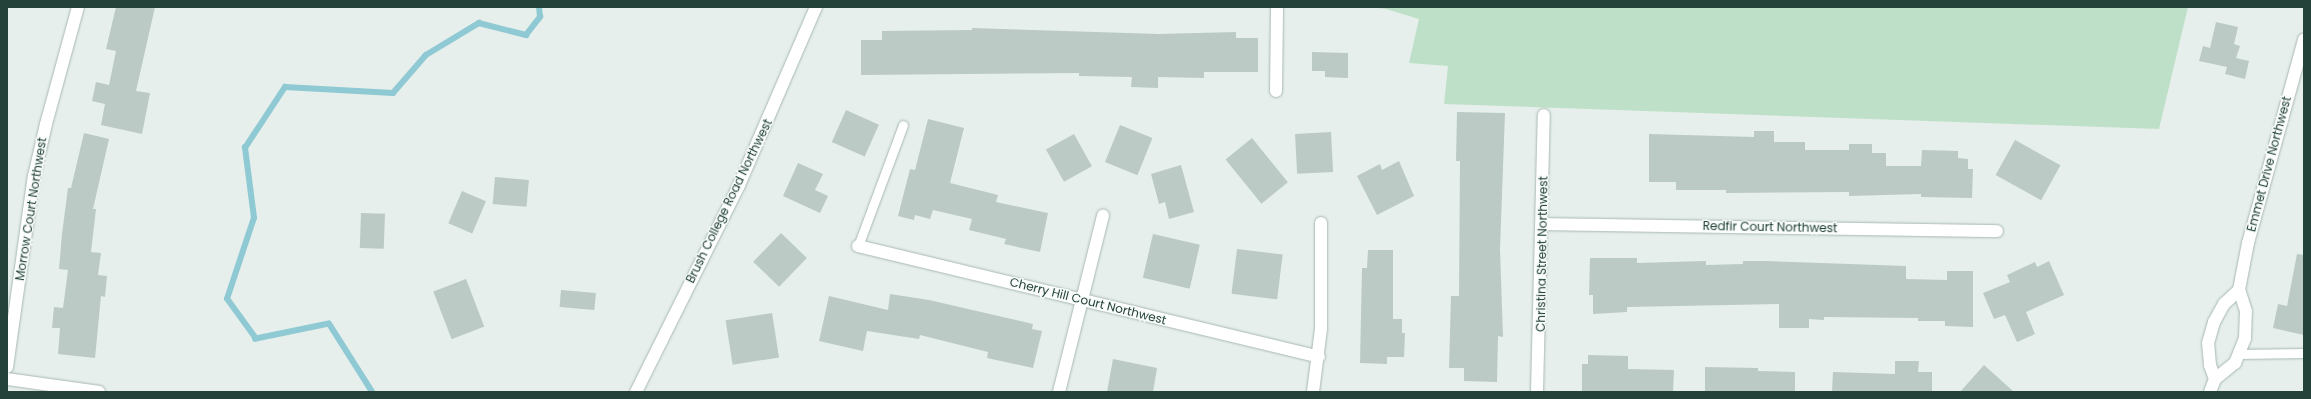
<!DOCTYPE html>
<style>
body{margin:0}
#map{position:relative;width:2311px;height:399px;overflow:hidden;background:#e6efeb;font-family:Poppins,sans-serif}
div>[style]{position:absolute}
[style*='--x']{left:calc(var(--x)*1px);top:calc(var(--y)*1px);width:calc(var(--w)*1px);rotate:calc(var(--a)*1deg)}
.green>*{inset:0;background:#bfe0c8}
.stream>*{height:5.5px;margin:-2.75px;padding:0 2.75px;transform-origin:2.75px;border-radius:2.75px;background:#8ec9d4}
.building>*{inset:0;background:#bbcac4;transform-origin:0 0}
.roads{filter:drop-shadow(0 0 1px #a8b8b2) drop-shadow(0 0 1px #a8b8b2)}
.service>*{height:9px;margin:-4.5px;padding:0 4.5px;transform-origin:4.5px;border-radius:4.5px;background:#fff}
.minor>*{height:12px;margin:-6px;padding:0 6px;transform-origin:6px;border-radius:6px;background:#fff}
.tertiary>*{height:12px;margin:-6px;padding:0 6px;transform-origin:6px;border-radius:6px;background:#fff}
span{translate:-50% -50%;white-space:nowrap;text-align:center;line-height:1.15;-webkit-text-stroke:3px #f7fbf9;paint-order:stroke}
.street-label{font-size:12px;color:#24423a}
.frame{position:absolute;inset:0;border:8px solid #24423a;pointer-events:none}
</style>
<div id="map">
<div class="green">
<div style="clip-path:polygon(1370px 7px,2188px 7px,2159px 129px,1444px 104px,1448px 66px,1409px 63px,1419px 19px,1386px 9px)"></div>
</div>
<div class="stream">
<div style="--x:372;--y:392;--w:80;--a:-122.3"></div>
<div style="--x:329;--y:324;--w:75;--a:168.4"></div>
<div style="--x:256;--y:339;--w:49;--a:-125.9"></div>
<div style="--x:227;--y:299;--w:85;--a:-71.6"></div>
<div style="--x:254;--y:218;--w:71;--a:-97.3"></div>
<div style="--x:245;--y:148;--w:73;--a:-56.7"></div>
<div style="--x:285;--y:87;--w:108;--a:3.2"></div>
<div style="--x:393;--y:93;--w:50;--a:-49"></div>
<div style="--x:426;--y:55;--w:62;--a:-31.1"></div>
<div style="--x:479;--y:23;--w:49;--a:14.3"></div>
<div style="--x:526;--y:35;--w:23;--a:-52"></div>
<div style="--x:540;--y:17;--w:10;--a:-96"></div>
</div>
<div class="building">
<div style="clip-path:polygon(116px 7px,155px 7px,136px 91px,150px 93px,142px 134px,101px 125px,105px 104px,92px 101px,96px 82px,109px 85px,116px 51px,106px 49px)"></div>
<div style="clip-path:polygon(2216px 22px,2238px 27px,2234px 44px,2240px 46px,2236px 58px,2249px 61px,2245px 79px,2225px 74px,2227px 67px,2199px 61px,2203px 46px,2210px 48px)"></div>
<div style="clip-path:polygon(972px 28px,1159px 34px,1236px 32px,1236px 38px,1258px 38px,1258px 72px,1204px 72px,1204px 78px,1158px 77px,1158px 88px,1131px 87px,1132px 77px,1079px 76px,1079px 73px,861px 75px,861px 40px,882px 40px,882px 31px,972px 30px)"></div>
<div style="clip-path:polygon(1312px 52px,1348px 53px,1348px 78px,1325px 77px,1325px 71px,1312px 71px)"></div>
<div style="left:846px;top:110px;width:36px;height:35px;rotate:24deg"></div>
<div style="clip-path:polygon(1457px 112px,1505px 113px,1500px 249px,1503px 337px,1498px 336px,1497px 382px,1464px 381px,1464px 368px,1449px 368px,1451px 296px,1459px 296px,1460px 161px,1456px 161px)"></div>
<div style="clip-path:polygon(928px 119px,964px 128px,950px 183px,998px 195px,996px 202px,1048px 213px,1040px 252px,1004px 244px,1006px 239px,969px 230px,972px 219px,933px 210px,930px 219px,915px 215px,914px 220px,898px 216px,910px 169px,915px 170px)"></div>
<div style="left:1120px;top:125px;width:35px;height:40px;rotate:22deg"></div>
<div style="clip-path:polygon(1754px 131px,1774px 131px,1774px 142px,1805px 142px,1805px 150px,1849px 150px,1849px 144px,1872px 144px,1872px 153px,1886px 153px,1886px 166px,1921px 166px,1922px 150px,1958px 151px,1958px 158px,1968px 159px,1968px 169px,1973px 169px,1972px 198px,1921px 197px,1921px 194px,1849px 196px,1849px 192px,1726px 193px,1726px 190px,1676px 190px,1676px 182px,1649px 182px,1649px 134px,1754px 137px)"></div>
<div style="left:1331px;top:132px;width:40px;height:36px;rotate:87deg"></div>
<div style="clip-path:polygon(84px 133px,109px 139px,93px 209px,96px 209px,91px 252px,101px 253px,98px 275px,107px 276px,105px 297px,101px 296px,95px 358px,58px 354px,60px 328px,52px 328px,54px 307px,63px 308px,68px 270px,59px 269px,62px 234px,68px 188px,71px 188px)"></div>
<div style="left:1074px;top:134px;width:37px;height:32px;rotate:61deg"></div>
<div style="left:1252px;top:138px;width:57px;height:34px;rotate:51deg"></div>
<div style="left:2015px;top:140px;width:52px;height:40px;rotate:29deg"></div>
<div style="clip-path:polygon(1399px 161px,1414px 196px,1377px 215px,1357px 176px,1380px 164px,1382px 170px)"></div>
<div style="clip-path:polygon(798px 163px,823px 174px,815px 190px,828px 196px,820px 213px,783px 196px)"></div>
<div style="clip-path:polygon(1181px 165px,1194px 212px,1169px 219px,1165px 202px,1159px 204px,1151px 174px)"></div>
<div style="left:495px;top:177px;width:34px;height:27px;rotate:5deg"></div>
<div style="left:462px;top:191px;width:26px;height:35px;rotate:23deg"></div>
<div style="left:361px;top:213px;width:24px;height:35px;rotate:2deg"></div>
<div style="left:781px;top:233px;width:36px;height:40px;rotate:44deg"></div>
<div style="left:1153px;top:234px;width:48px;height:45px;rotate:13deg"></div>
<div style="left:1237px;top:249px;width:46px;height:45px;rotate:7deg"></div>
<div style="clip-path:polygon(1368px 250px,1393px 250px,1393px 319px,1402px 319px,1402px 333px,1405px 333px,1404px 357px,1387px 357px,1387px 364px,1360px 363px,1362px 268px,1367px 268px)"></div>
<div style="clip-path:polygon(2297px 254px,2304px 255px,2304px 335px,2273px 328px,2278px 304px,2287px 306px)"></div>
<div style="clip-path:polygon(1590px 258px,1637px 258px,1637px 263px,1706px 261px,1706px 265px,1743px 264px,1743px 261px,1764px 261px,1906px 266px,1906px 279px,1947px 280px,1947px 271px,1973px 271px,1973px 327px,1945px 326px,1945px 321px,1918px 321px,1918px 318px,1824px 317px,1824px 320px,1809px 319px,1809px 328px,1779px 328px,1779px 304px,1627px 307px,1627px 312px,1593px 314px,1593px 295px,1589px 295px)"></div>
<div style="clip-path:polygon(2049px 261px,2064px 295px,2026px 312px,2035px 334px,2017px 342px,2005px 315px,1994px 319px,1983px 293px,2010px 282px,2007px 275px,2035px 262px,2037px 267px)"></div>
<div style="left:466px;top:279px;width:51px;height:35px;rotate:69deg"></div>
<div style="left:561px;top:290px;width:35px;height:17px;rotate:5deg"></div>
<div style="clip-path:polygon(890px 294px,929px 300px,1033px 324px,1032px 329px,1042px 331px,1033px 368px,987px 358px,988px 352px,920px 335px,919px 339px,867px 331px,863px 351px,819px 341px,829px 296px,888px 310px)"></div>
<div style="left:772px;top:313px;width:45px;height:47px;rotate:81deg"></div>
<div style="clip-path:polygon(1588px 355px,1628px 356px,1628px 369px,1674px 370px,1673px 392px,1582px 392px,1582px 364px,1588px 364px)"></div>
<div style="clip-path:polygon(1113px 359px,1157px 368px,1153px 392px,1107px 392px)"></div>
<div style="clip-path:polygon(1895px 361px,1919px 361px,1918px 372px,1932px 372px,1932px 392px,1832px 392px,1833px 372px,1895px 374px)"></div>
<div style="clip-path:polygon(1984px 365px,2014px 392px,1960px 392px)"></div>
<div style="clip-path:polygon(1705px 367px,1758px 368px,1758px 371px,1795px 372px,1795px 392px,1705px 392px)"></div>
</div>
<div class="roads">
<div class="service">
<div style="--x:858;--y:246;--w:129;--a:-69.6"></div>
<div style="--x:2238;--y:354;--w:66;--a:-0.9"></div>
</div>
<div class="minor">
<div style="--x:1276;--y:91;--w:84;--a:-89.3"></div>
<div style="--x:1543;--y:224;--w:454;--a:0.9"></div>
<div style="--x:858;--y:246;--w:474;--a:13.5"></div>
<div style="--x:7;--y:367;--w:193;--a:-82"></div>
<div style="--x:34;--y:176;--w:53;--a:-77"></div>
<div style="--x:46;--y:124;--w:121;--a:-74.7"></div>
<div style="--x:7;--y:379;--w:93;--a:8"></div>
<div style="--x:2215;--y:379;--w:15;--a:-110"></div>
<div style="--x:2210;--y:365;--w:22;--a:-95"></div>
<div style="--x:2208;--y:343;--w:22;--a:-74"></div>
<div style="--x:2214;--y:322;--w:21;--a:-61"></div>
<div style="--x:2224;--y:304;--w:21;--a:-43"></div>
<div style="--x:1059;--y:392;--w:182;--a:-76"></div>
<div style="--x:1313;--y:392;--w:64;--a:-82.8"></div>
<div style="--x:1321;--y:329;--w:106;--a:-90"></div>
<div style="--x:1537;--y:392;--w:277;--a:-88.6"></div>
<div style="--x:2210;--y:392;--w:14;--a:-69"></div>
<div style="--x:2215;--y:379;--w:26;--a:-39"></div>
<div style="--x:2235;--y:363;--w:27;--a:-68"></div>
<div style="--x:2245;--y:338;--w:27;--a:-88"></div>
<div style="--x:2246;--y:311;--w:22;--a:-108"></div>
<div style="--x:2239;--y:290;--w:48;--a:-79.2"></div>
<div style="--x:2248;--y:243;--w:211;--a:-74.6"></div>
</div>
<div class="tertiary">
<div style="--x:636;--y:392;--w:231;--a:-63.5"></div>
<div style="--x:739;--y:185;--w:194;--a:-66.6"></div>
</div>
</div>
<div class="street-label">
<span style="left:2269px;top:164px;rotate:-75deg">Emmet Drive Northwest</span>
<span style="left:729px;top:201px;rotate:-64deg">Brush College Road Northwest</span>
<span style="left:31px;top:209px;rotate:-81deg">Morrow Court Northwest</span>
<span style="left:1770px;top:227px;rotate:1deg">Redfir Court Northwest</span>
<span style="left:1542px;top:254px;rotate:-89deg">Christina Street Northwest</span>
<span style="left:1088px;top:301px;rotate:14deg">Cherry Hill Court Northwest</span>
</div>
<div class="frame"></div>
</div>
